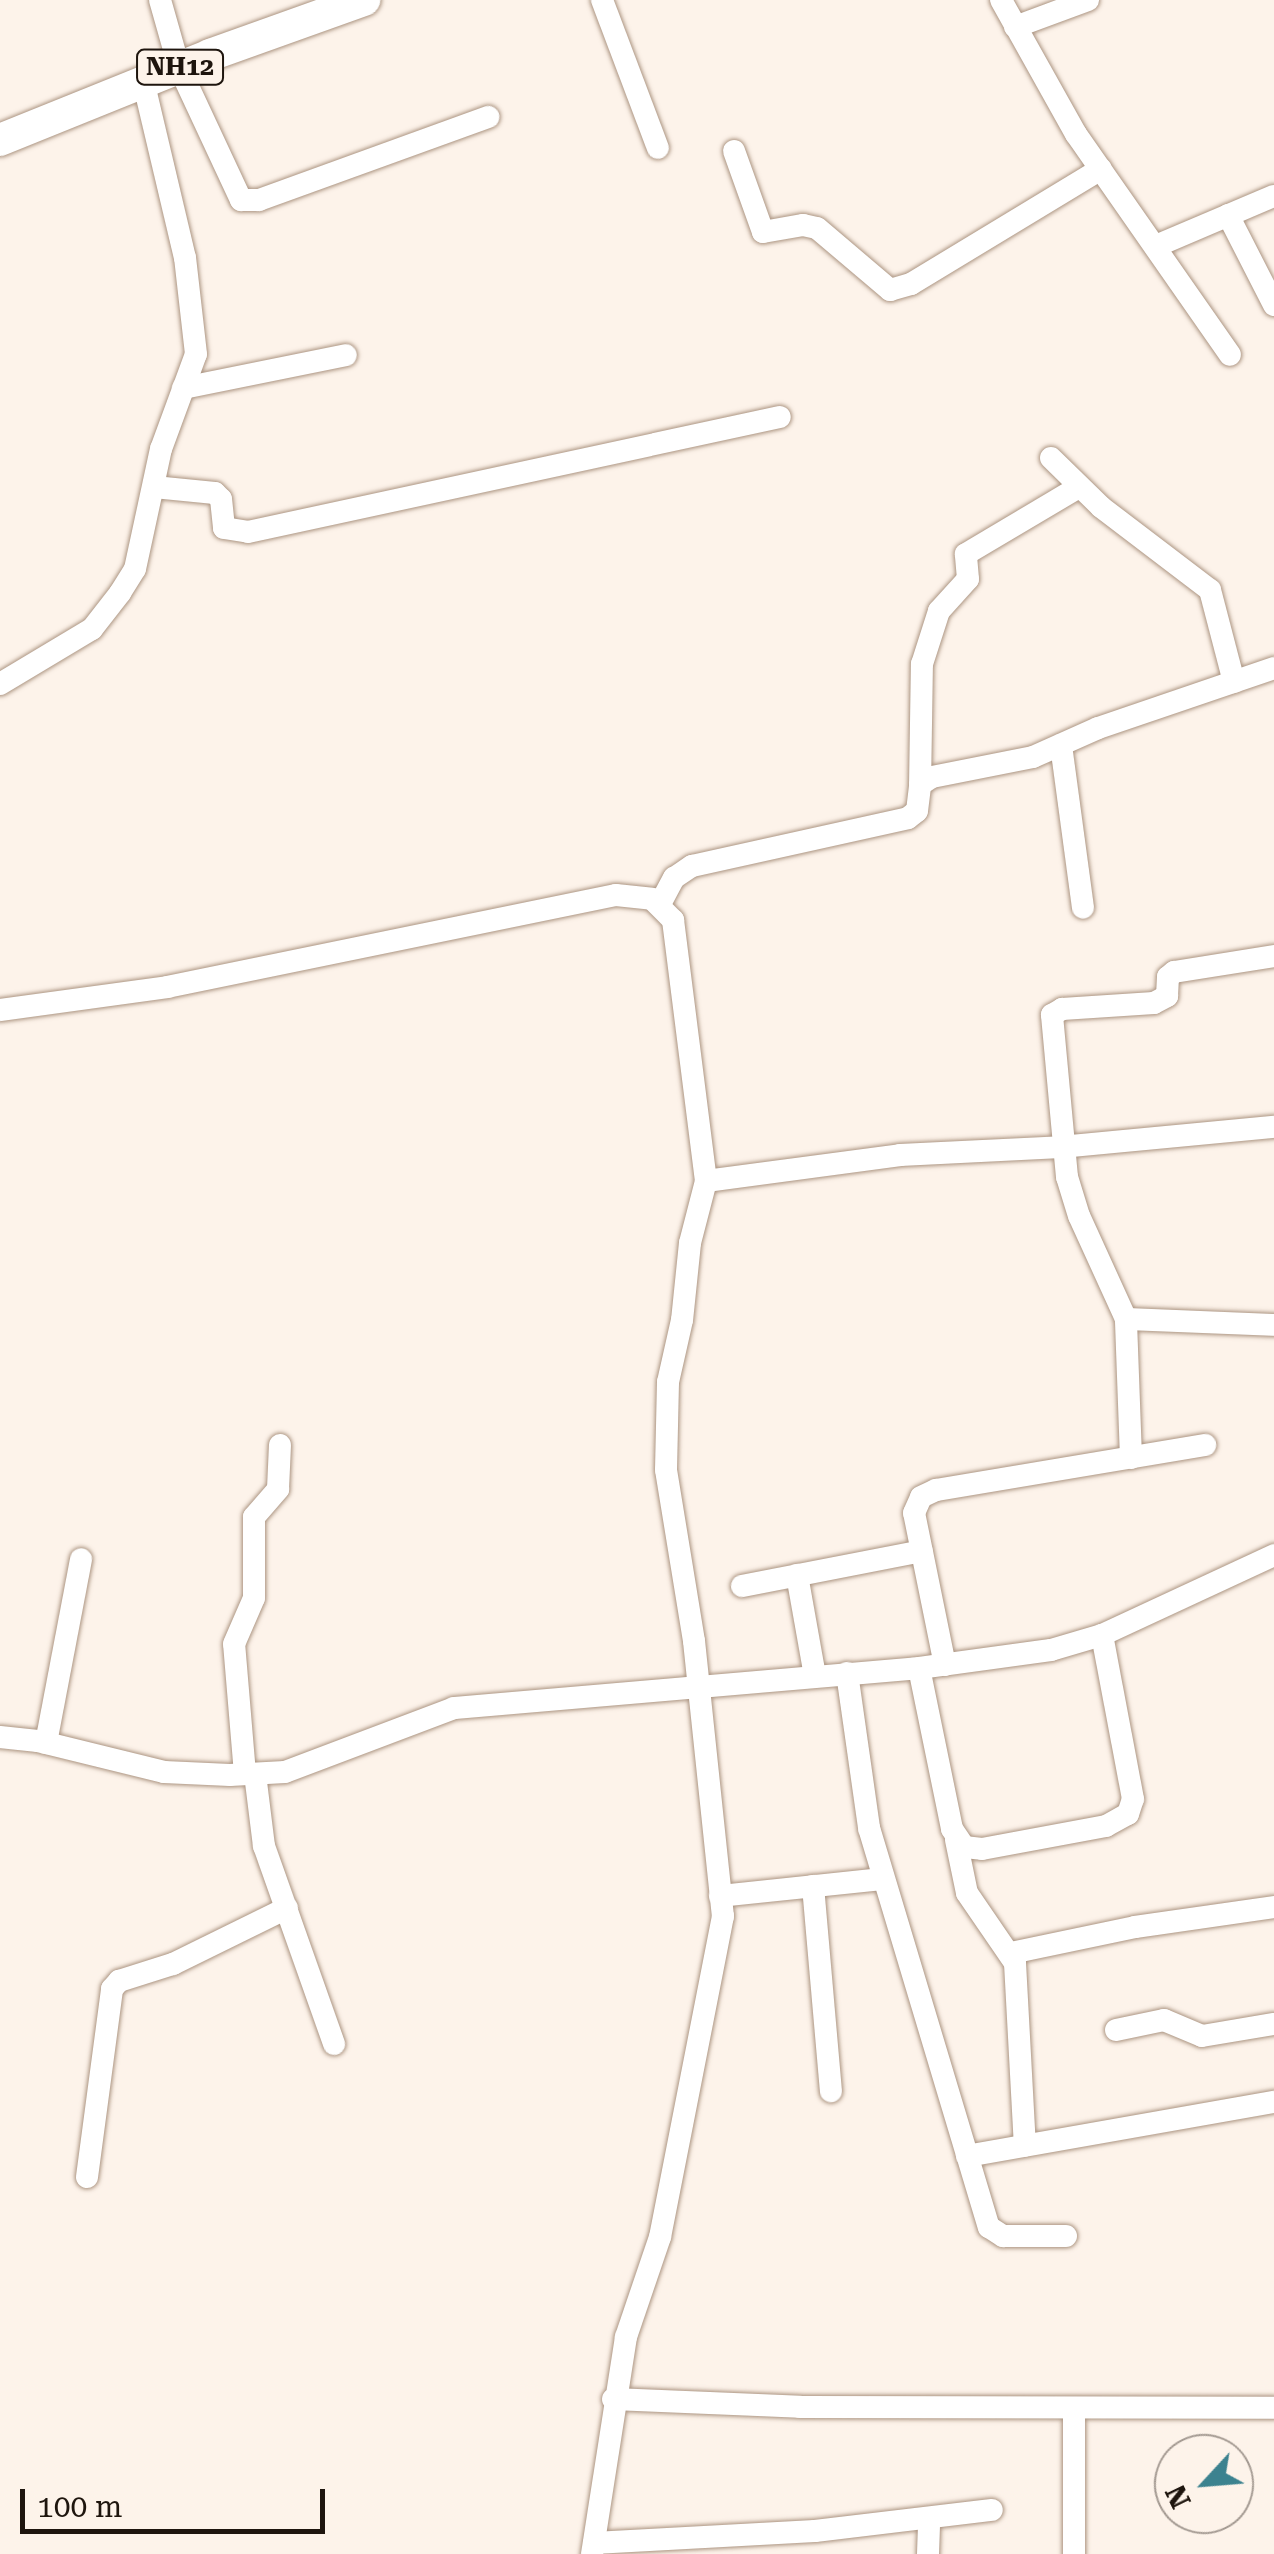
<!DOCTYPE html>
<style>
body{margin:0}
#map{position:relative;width:1274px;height:2554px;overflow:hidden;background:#fdf3ea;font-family:"Roboto Serif",serif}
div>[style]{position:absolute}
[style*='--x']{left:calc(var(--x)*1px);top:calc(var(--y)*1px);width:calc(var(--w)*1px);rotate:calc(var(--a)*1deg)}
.roads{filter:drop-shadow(0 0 2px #ac9582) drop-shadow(0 0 2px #ac9582)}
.minor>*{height:22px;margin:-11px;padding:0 11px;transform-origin:11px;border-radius:11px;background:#fff}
.highway>*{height:32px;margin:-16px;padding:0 16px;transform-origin:16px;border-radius:16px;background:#fff}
span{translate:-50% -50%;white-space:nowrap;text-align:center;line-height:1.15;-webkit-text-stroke:9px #fdf3ea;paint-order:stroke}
.shield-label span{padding:2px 8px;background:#fdf3ea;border:2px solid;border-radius:8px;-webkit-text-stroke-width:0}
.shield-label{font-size:25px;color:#1e150e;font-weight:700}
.north{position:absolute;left:1154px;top:2434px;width:100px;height:100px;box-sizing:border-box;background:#fdf3ea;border:2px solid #a49a92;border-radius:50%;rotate:244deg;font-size:28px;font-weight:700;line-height:40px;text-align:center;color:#1e150e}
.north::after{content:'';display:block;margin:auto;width:35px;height:45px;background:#3c828f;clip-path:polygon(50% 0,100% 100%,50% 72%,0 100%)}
.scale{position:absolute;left:20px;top:2489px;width:305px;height:45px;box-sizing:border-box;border:5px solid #1e150e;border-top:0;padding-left:12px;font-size:30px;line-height:35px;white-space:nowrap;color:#1e150e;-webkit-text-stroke:8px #fdf3ea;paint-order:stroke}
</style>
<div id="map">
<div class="roads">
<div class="minor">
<div style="--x:160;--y:0;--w:70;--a:74.2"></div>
<div style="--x:179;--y:67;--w:147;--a:65"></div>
<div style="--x:241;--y:200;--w:18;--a:0"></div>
<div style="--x:259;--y:200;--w:244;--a:-19.9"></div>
<div style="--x:602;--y:0;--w:158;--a:69.3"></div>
<div style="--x:1001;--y:0;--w:154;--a:60.8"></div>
<div style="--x:1076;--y:134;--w:269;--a:55.1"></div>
<div style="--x:1015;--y:27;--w:78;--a:-20.3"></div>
<div style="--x:734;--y:151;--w:86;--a:70.3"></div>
<div style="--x:763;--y:232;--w:41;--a:-9.9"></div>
<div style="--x:803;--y:225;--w:14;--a:12"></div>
<div style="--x:817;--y:228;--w:96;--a:40.3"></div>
<div style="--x:890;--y:290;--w:22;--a:-16"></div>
<div style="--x:911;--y:284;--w:222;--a:-31.2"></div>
<div style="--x:1228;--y:215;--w:101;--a:62.9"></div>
<div style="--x:1156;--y:246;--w:128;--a:-23"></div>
<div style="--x:183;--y:388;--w:166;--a:-11.4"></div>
<div style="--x:1051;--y:458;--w:70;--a:44.4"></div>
<div style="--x:1101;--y:507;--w:137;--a:37.3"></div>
<div style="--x:1210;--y:590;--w:95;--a:75.4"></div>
<div style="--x:154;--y:487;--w:61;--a:5.6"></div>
<div style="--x:215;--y:493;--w:8;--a:45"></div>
<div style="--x:221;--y:499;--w:29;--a:84"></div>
<div style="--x:224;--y:528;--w:24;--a:9"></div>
<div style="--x:248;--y:532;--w:544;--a:-12.2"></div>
<div style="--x:0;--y:684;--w:107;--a:-30.9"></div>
<div style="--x:92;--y:629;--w:46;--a:-52.1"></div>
<div style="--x:120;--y:593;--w:28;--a:-58"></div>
<div style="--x:135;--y:569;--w:123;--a:-77.8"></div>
<div style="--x:161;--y:449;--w:101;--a:-69.8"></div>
<div style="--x:196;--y:354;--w:97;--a:-96.5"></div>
<div style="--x:185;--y:258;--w:182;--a:-103.3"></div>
<div style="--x:1061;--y:745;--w:164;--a:82.3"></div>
<div style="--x:920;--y:787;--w:123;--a:-89.1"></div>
<div style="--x:922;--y:664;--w:56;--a:-72.2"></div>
<div style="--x:939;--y:611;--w:43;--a:-47.8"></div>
<div style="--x:968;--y:579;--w:25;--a:-95"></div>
<div style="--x:966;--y:554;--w:131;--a:-30.7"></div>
<div style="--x:660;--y:904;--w:30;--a:-62"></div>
<div style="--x:674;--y:878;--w:22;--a:-34"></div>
<div style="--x:692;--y:866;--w:221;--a:-12.5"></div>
<div style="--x:908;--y:818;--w:11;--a:-38"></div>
<div style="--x:917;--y:811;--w:26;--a:-83"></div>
<div style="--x:920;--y:785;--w:14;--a:-34"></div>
<div style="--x:932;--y:777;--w:103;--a:-11.2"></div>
<div style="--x:1033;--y:757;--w:71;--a:-24"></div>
<div style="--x:1098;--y:728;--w:186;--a:-18.8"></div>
<div style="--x:0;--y:1010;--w:169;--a:-7.8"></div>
<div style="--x:167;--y:987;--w:458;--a:-11.6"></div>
<div style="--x:616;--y:895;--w:36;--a:6"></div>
<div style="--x:652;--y:899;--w:30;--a:45"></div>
<div style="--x:673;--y:920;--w:263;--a:82.8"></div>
<div style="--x:706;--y:1181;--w:64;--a:104.5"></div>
<div style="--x:690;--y:1243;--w:77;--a:95.9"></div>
<div style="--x:682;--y:1320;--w:64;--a:102.7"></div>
<div style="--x:668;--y:1382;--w:88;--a:91.3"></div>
<div style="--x:666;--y:1470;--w:173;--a:80.7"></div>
<div style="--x:694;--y:1641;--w:277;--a:84"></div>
<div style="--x:723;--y:1916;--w:327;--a:101.1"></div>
<div style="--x:660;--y:2237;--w:106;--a:108.8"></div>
<div style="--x:626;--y:2337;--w:220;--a:98.9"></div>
<div style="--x:706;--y:1181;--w:196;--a:-7.6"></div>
<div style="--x:900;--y:1155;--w:161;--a:-2.8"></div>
<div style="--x:1061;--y:1147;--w:214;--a:-5.4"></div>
<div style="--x:1126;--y:1319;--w:148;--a:2.3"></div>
<div style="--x:1131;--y:1458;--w:139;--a:-92.1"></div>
<div style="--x:1126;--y:1319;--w:113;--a:-114.5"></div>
<div style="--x:1079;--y:1216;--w:41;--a:-107.1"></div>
<div style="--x:1067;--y:1177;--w:163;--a:-95.3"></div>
<div style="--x:1052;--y:1015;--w:12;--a:-31"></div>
<div style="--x:1062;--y:1009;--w:92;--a:-3.7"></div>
<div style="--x:1154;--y:1003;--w:15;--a:-28"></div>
<div style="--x:1167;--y:996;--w:19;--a:-87"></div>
<div style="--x:1168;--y:977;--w:8;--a:-40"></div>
<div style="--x:1174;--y:972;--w:101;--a:-9.1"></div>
<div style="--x:797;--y:1575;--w:103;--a:79.9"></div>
<div style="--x:742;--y:1586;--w:183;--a:-11"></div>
<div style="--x:945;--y:1665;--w:155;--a:-101.5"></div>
<div style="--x:914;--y:1513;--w:17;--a:-66"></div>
<div style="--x:921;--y:1497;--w:17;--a:-25"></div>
<div style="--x:936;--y:1490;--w:273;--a:-9.5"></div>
<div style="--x:919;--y:1668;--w:164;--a:78.4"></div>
<div style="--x:952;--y:1829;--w:22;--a:56"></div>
<div style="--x:964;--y:1847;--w:18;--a:6"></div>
<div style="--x:982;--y:1849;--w:126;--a:-10.5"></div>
<div style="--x:1106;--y:1826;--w:25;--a:-29"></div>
<div style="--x:1128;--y:1814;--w:16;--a:-72"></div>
<div style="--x:1133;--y:1799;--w:167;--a:-100.7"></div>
<div style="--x:847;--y:1673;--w:157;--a:81.9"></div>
<div style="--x:869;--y:1828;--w:417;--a:73.3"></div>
<div style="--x:989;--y:2227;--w:17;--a:33"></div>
<div style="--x:1003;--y:2236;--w:63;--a:0"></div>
<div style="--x:0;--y:1737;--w:38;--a:6"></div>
<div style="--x:38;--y:1741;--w:130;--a:13.8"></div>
<div style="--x:164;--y:1772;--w:66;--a:2.6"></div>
<div style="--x:230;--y:1775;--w:55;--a:-3.1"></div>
<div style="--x:285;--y:1772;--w:181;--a:-20.7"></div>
<div style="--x:454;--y:1708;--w:460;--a:-4.9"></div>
<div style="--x:912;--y:1669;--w:140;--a:-7.8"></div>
<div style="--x:1051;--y:1650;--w:53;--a:-16.4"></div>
<div style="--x:1102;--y:1635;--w:190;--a:-24.9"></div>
<div style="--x:46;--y:1743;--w:187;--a:-79.2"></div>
<div style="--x:245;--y:1774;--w:130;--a:-94.8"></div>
<div style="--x:234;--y:1644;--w:50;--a:-66.5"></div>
<div style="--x:254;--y:1598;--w:81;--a:-90"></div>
<div style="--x:254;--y:1517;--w:37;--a:-49"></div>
<div style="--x:278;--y:1489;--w:44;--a:-87.4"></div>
<div style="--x:255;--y:1774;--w:73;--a:82.9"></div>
<div style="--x:264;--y:1846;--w:210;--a:70.5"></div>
<div style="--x:956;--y:1840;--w:54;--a:78.3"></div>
<div style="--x:967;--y:1893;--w:85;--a:55.6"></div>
<div style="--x:1015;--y:1963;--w:183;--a:86.9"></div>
<div style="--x:813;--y:1886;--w:206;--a:85"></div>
<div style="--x:720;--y:1896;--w:164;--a:-6"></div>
<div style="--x:1011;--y:1953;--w:127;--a:-11.8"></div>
<div style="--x:1135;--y:1927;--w:140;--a:-8.2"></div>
<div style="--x:1116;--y:2030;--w:49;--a:-11.8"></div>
<div style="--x:1164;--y:2020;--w:41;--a:22.8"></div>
<div style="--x:1202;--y:2036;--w:73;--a:-9.5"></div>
<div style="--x:967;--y:2156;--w:312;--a:-10"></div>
<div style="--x:87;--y:2177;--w:190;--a:-82.4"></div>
<div style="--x:112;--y:1989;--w:11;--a:-49"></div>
<div style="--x:119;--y:1981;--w:57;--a:-17.5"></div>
<div style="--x:173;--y:1964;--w:127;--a:-26.2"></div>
<div style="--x:613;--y:2399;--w:187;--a:2.4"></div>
<div style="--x:800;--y:2407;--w:474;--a:0.1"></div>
<div style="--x:1074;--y:2408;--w:146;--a:90"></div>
<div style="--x:594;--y:2543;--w:221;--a:-3.1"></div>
<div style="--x:815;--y:2531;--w:178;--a:-6.8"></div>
<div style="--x:928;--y:2554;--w:36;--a:-88"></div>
</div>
<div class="highway">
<div style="--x:0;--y:140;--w:227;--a:-22"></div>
<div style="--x:210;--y:55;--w:164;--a:-19.7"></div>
</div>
</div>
<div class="shield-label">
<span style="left:180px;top:67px">NH12</span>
</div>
<div class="north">N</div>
<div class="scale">100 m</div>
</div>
